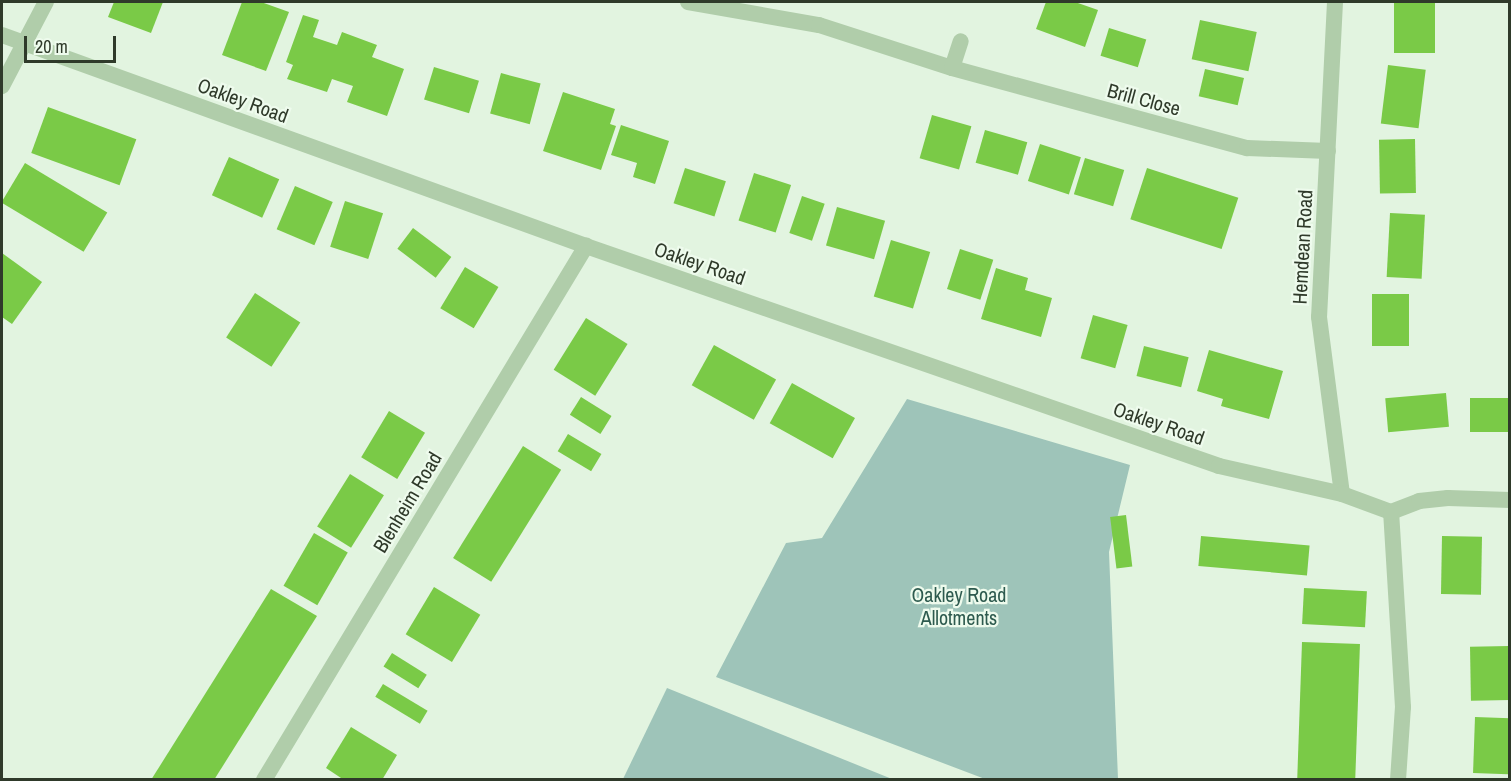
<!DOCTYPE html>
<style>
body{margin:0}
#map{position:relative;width:1511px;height:781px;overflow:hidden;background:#e2f4e0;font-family:"Archivo Narrow",sans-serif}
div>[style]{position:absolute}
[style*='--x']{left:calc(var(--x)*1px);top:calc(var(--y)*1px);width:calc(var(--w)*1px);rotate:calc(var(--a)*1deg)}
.green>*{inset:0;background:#9ec4b9}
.building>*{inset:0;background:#7aca47;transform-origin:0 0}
.minor>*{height:16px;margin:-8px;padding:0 8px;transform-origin:8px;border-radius:8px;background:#b0cdaa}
.tertiary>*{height:16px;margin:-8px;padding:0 8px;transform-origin:8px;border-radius:8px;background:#b0cdaa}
span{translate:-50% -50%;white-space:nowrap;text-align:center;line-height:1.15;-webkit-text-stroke:4.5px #eefbed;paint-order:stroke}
.street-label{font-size:20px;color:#2f3a2a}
.park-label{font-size:20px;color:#2d5a4e}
.frame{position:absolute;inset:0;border:3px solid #2f3a2a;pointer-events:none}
.scale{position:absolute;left:24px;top:36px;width:92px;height:27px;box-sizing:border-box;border:3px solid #2f3a2a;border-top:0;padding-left:8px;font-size:18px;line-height:21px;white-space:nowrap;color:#2f3a2a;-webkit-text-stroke:4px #eefbed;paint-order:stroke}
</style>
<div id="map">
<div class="green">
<div style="clip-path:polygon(907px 399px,1130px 465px,1109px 552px,1118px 779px,985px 779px,716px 677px,786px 543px,822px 538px)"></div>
<div style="clip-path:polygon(667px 688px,892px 779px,623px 779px)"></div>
</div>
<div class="building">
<div style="clip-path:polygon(114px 2px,163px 2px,151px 33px,108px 17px)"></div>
<div style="clip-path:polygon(242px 2px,261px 2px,289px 12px,266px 71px,222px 55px)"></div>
<div style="clip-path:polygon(1046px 2px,1075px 2px,1098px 10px,1085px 47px,1036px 29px)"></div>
<div style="left:1394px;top:2px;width:41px;height:51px"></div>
<div style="clip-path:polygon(303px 15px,319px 20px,313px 37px,337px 45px,342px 32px,377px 45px,372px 57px,404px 69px,387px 116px,347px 102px,353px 86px,332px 79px,327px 92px,287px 79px,293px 65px,286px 62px)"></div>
<div style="left:1200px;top:20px;width:58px;height:40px;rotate:12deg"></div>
<div style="left:1109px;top:28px;width:39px;height:29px;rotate:17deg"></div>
<div style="left:1388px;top:65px;width:38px;height:59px;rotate:7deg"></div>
<div style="left:434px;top:67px;width:47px;height:34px;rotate:17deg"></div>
<div style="left:1205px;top:69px;width:40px;height:28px;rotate:13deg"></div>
<div style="left:501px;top:73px;width:41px;height:42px;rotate:15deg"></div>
<div style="clip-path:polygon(563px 92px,615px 109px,610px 124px,616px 126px,601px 170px,543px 151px)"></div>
<div style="left:48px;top:107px;width:94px;height:49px;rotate:20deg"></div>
<div style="left:932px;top:115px;width:41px;height:45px;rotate:16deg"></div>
<div style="clip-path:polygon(621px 125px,669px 141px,655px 184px,633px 177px,637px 163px,611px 155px)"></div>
<div style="left:985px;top:130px;width:44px;height:34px;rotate:16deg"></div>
<div style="left:1415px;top:139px;width:54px;height:36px;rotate:89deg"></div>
<div style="left:1040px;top:144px;width:43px;height:39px;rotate:18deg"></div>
<div style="left:229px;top:157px;width:55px;height:42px;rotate:24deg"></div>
<div style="left:1085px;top:158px;width:41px;height:38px;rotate:17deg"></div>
<div style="left:25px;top:163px;width:96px;height:46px;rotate:31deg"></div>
<div style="left:685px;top:168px;width:43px;height:37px;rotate:18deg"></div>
<div style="left:1147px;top:168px;width:96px;height:54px;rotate:18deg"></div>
<div style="left:754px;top:173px;width:39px;height:50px;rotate:18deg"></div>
<div style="left:295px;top:186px;width:41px;height:47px;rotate:23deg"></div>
<div style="left:802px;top:196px;width:24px;height:39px;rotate:19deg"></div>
<div style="left:345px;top:201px;width:40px;height:48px;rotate:18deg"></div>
<div style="left:837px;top:207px;width:50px;height:40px;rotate:16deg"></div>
<div style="left:1390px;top:213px;width:35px;height:64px;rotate:3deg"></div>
<div style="left:413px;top:228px;width:48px;height:26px;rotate:37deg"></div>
<div style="left:891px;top:240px;width:41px;height:59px;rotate:17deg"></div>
<div style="left:960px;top:249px;width:35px;height:42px;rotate:18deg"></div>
<div style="clip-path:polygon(2px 253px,42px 282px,12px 324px,2px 317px)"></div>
<div style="left:465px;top:267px;width:39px;height:48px;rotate:31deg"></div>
<div style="clip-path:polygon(996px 268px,1028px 278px,1025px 290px,1052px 298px,1041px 337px,981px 319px)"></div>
<div style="left:255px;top:293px;width:54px;height:53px;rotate:33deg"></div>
<div style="left:1372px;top:294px;width:37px;height:52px"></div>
<div style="left:1093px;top:315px;width:36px;height:45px;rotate:16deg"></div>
<div style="left:586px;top:318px;width:49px;height:61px;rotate:32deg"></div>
<div style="left:714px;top:345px;width:71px;height:46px;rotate:29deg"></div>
<div style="left:1144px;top:346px;width:46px;height:31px;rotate:14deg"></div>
<div style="clip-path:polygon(1209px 350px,1283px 371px,1269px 419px,1221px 406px,1223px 399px,1197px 391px)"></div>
<div style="left:792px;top:383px;width:72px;height:46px;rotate:29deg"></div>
<div style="left:1446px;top:393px;width:34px;height:61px;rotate:85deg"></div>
<div style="left:581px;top:397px;width:36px;height:21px;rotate:32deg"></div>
<div style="left:1510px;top:398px;width:34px;height:40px;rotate:90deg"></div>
<div style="left:389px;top:411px;width:42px;height:54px;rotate:31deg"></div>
<div style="left:568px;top:434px;width:39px;height:20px;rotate:31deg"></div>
<div style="left:523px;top:446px;width:45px;height:132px;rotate:32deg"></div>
<div style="left:350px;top:474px;width:40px;height:62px;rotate:32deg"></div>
<div style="left:1126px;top:515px;width:52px;height:16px;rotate:83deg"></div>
<div style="left:314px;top:533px;width:39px;height:61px;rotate:30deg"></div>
<div style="left:1201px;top:536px;width:109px;height:30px;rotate:5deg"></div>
<div style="left:1442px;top:536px;width:40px;height:58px;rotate:1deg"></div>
<div style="left:434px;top:587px;width:54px;height:55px;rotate:31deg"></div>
<div style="left:1304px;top:588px;width:63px;height:36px;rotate:3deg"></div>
<div style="clip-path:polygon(271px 589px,317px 616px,214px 780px,151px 780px)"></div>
<div style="left:1302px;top:642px;width:58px;height:138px;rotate:2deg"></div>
<div style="left:1509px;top:646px;width:54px;height:39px;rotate:89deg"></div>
<div style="left:392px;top:653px;width:41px;height:16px;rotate:32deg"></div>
<div style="left:383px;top:684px;width:52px;height:15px;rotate:31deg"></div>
<div style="left:1475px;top:717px;width:35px;height:56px;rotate:2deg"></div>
<div style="clip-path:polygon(351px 727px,397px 755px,382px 780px,344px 780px,326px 768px)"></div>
</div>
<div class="minor">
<div style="--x:688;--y:2;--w:133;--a:10"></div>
<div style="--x:819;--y:25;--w:140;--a:17.9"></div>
<div style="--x:952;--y:68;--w:306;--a:15.2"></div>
<div style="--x:1247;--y:148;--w:81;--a:2.1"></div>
<div style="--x:1335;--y:2;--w:315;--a:92.9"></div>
<div style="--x:1319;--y:317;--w:178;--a:82.6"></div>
<div style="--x:2;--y:35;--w:621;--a:19.86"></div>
<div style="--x:586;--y:246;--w:670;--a:19.16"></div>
<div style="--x:1219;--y:466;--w:126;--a:12.8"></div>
<div style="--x:1342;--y:494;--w:52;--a:20.2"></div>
<div style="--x:952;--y:68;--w:28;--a:-72"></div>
<div style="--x:264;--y:780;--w:624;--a:-58.91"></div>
</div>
<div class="tertiary">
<div style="--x:2;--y:86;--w:95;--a:-62.4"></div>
<div style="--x:1398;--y:780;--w:73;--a:-86.1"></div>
<div style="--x:1403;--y:707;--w:195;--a:-93.5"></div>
<div style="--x:1391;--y:512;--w:30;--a:-21"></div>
<div style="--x:1419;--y:501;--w:29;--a:-6"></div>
<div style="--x:1448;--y:498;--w:62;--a:1.8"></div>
</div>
<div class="street-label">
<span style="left:1144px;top:99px;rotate:15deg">Brill Close</span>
<span style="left:243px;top:100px;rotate:20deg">Oakley Road</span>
<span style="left:1302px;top:247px;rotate:-87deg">Hemdean Road</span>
<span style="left:700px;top:263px;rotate:19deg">Oakley Road</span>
<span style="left:1159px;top:423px;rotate:19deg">Oakley Road</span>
<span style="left:407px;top:502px;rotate:-59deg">Blenheim Road</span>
</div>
<div class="park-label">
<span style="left:959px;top:606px">Oakley Road<br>Allotments</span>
</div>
<div class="frame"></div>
<div class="scale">20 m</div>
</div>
